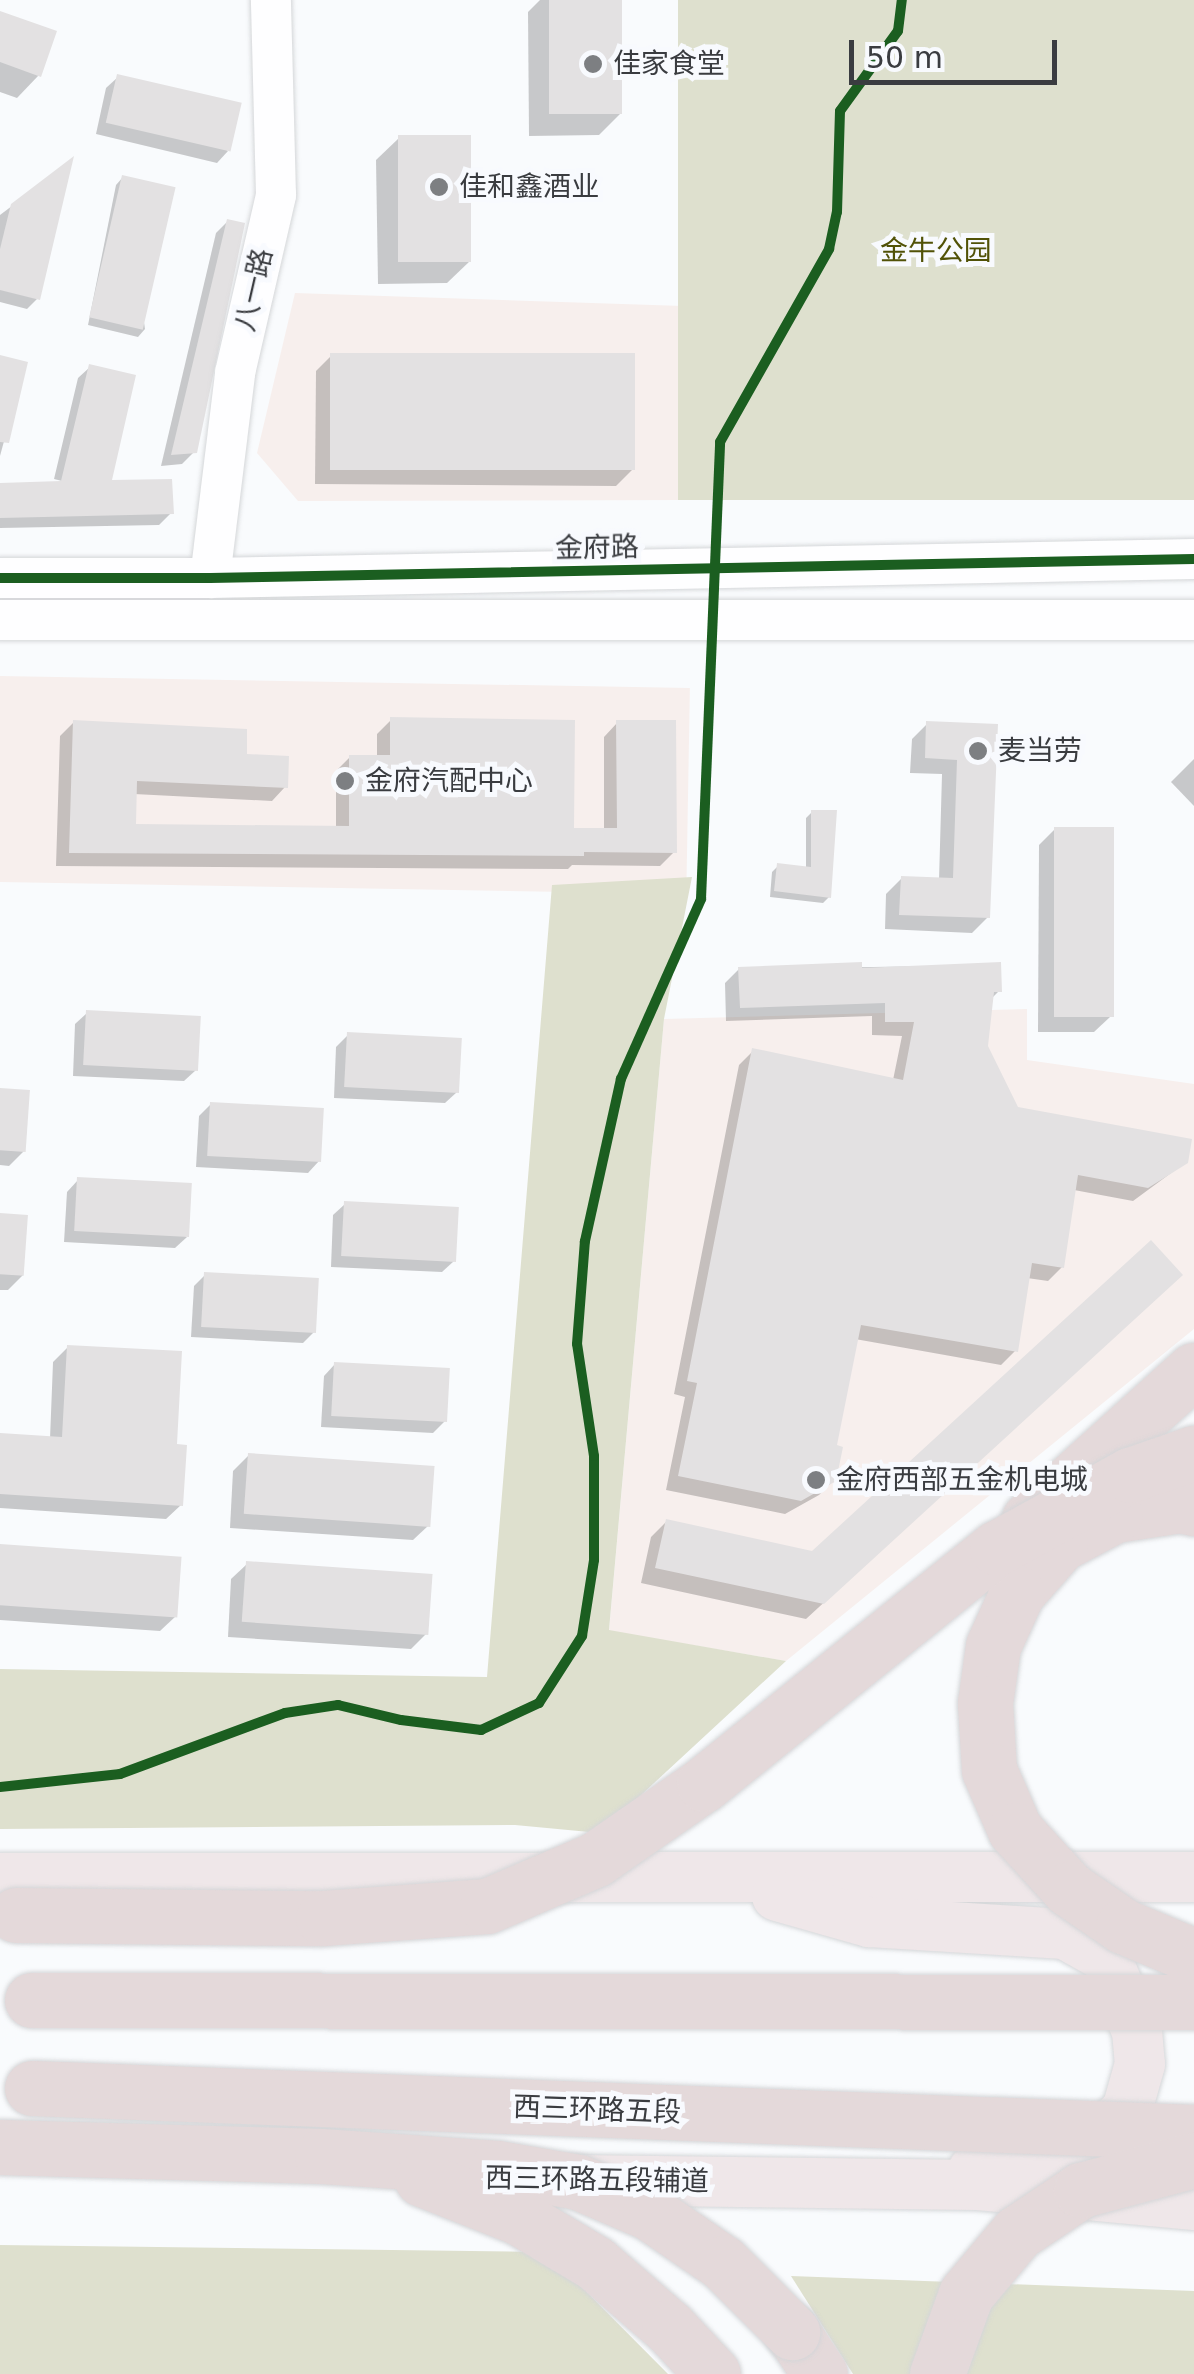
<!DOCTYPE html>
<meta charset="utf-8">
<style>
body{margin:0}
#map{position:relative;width:1194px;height:2374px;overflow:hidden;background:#f9fbfd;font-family:"DejaVu Sans","Noto Sans SC",sans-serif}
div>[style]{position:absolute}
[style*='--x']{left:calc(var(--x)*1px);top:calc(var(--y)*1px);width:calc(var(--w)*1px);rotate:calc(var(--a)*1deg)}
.commercial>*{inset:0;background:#f7efed;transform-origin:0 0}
.green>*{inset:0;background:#dee0ce;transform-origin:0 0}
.shadow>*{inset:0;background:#0003}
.building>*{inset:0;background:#e3e1e2;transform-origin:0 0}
.roads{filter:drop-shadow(0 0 2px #d5d7d9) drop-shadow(0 0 2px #d5d7d9)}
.minor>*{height:40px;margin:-20px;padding:0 20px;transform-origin:20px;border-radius:20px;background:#fefeff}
.major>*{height:50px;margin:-25px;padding:0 25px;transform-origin:25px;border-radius:25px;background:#efe7e9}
.highway>*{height:55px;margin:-27.5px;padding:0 27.5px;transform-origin:27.5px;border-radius:27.5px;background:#e4d9da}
.bridges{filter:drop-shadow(0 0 2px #d5d6d8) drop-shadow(0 0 2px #d5d6d8)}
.highway-bridge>*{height:55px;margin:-27.5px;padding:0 27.5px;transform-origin:27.5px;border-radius:27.5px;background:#e4d9da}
.cycleway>*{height:10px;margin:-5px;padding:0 5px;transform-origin:5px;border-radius:5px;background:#1b5e20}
.dots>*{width:28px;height:28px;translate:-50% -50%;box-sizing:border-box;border:5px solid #f8fafe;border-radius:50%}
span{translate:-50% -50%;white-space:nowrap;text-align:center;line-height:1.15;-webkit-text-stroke:10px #f8fafe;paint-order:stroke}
.poi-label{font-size:28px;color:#3a3c40}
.left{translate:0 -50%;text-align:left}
.park-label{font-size:28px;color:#515207}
.street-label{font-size:28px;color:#3a3c40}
.scale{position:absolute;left:849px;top:40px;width:208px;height:45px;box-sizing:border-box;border:5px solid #3a3c40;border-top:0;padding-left:12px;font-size:30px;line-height:35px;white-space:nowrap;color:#3a3c40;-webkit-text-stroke:8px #f8fafe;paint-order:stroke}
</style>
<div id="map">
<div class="commercial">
<div style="clip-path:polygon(295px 293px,683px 306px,687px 500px,298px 501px,257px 453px)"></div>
<div style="left:0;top:676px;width:690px;height:206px;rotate:1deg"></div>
<div style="clip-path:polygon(1027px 1009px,1027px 1060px,1194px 1084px,1194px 1329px,786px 1661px,609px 1631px,664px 1019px)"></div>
</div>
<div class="green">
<div style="left:678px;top:0;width:516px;height:500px"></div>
<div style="clip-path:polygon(692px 877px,664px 1019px,609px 1630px,786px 1661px,600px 1833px,515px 1825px,0 1829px,0 1669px,487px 1677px,552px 885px)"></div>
<div style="clip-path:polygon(0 2245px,547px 2252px,668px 2374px,0 2374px)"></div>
<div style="clip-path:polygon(791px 2276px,1194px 2291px,1194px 2374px,853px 2374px)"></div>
</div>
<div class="shadow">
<div style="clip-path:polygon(540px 0,620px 0,621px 113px,599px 135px,529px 136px,528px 12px)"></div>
<div style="clip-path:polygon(0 14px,39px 75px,17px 98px,0 92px)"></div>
<div style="clip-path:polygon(118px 77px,228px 151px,217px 163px,96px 134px,106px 88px)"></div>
<div style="clip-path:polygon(399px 138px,470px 261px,447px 283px,378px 284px,376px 160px)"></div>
<div style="clip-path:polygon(70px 162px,38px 298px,27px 309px,0 302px,0 215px)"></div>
<div style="clip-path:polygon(123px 177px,145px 329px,138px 337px,88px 325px,116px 185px)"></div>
<div style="clip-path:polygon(228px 221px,194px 452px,182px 464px,161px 466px,216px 233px)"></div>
<div style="clip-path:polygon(331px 356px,632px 470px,616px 486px,315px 484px,316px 371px)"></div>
<div style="clip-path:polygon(0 358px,25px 364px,0 456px)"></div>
<div style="clip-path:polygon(90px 367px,105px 483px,171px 513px,159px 525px,0 528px,0 485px,66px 482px,54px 479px,78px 378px)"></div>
<div style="clip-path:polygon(391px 720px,572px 830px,604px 831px,604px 737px,617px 723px,674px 852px,660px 866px,572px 865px,568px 869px,56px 866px,60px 736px,74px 722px,244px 757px,285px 787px,272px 801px,134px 794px,133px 826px,336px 828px,336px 771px,350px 757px,377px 757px,377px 734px)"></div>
<div style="clip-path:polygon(927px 724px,995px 727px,988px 917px,972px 933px,885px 929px,886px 894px,902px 878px,939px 880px,942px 774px,910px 773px,912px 739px)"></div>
<div style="clip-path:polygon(1194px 759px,1194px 806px,1171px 782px)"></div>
<div style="clip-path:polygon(812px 812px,829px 897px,823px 903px,770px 897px,772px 872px,778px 866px,806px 869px,806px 818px)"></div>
<div style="clip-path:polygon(1055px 829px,1110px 1017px,1094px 1032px,1038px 1032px,1039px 845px)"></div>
<div style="clip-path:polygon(998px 965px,999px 991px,991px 999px,985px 1046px,1017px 1109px,1186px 1162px,1133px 1201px,1074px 1190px,1062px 1267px,1048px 1281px,1027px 1278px,1015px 1351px,1001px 1365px,855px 1339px,834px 1447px,834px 1480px,819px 1495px,785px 1514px,666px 1490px,685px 1397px,674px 1394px,739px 1065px,753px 1051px,893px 1080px,902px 1036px,872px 1035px,872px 1016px,726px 1021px,725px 983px,739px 969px)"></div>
<div style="clip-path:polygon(87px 1013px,196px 1070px,184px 1081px,73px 1076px,75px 1024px)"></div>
<div style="clip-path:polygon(348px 1035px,457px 1092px,445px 1103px,334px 1098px,336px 1047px)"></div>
<div style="clip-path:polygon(0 1091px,25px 1150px,9px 1166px,0 1165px)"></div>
<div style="clip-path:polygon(211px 1104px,319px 1161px,308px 1173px,196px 1167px,199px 1116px)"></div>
<div style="clip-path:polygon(78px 1180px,187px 1237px,175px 1248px,64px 1242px,67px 1192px)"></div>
<div style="clip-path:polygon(345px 1204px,454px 1261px,442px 1272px,331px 1267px,333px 1215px)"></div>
<div style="clip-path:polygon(0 1216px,23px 1275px,8px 1290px,0 1290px)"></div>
<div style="clip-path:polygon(205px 1275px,314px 1332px,303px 1343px,191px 1337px,194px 1286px)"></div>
<div style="clip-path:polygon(1164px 1290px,806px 1619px,641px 1583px,651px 1537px,666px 1522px,813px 1554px)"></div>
<div style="clip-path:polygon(68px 1347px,174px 1447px,181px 1505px,166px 1519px,0 1508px,0 1436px,50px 1439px,53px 1362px)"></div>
<div style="clip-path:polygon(335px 1364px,445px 1421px,433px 1433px,321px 1427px,324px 1376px)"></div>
<div style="clip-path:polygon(249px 1455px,429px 1525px,413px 1540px,230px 1528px,233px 1471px)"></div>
<div style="clip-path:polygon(0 1547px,176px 1616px,160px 1631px,0 1620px)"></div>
<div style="clip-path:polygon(247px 1564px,427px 1633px,411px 1649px,228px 1637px,231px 1579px)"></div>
</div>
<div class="building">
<div style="left:549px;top:0;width:73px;height:114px"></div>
<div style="clip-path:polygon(0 11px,57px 31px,41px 77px,0 62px)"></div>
<div style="left:117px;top:74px;width:128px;height:50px;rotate:13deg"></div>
<div style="left:471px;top:135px;width:127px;height:73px;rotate:90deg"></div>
<div style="clip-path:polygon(74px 156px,40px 300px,0 290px,0 249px,11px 204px)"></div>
<div style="left:122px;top:175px;width:55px;height:146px;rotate:13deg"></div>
<div style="clip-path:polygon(227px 219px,245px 223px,197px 453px,171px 455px)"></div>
<div style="left:330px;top:353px;width:305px;height:117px"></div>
<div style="clip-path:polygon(0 355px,28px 362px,9px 443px,0 442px)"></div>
<div style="clip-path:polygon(89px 364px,136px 375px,112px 480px,172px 479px,174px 514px,0 518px,0 483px,61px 481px)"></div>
<div style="clip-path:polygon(390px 717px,575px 720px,574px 828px,617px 828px,616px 720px,676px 720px,677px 853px,584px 852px,584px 856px,69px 853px,73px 720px,247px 729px,247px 754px,289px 756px,288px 788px,137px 781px,136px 824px,349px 826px,349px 755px,390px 755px)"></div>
<div style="clip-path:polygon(926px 721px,998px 724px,990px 918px,899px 915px,901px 876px,953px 878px,957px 760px,925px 758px)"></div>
<div style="clip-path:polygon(811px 810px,837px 810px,831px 898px,774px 891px,777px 863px,811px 867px)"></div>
<div style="left:1054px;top:827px;width:60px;height:190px"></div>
<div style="clip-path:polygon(862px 962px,862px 968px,1001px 962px,1002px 992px,994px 992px,988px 1046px,1018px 1107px,1192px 1139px,1188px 1163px,1148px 1188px,1078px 1175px,1064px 1268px,1032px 1263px,1018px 1352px,861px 1325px,837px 1445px,843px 1447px,836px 1481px,801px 1501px,678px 1476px,697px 1383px,687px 1381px,752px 1048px,903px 1080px,914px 1022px,885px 1022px,885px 1003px,740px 1008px,738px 967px)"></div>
<div style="left:86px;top:1010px;width:115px;height:55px;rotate:3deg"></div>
<div style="left:347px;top:1032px;width:115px;height:55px;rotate:3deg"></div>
<div style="left:0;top:1088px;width:30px;height:62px;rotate:4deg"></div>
<div style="left:210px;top:1102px;width:114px;height:54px;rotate:3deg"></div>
<div style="left:77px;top:1177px;width:115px;height:54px;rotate:3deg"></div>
<div style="left:344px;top:1201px;width:115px;height:55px;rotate:3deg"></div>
<div style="left:0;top:1213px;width:28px;height:61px;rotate:4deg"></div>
<div style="clip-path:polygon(1151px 1240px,1183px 1275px,824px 1604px,655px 1568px,666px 1519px,812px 1551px)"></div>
<div style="left:204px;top:1272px;width:115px;height:55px;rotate:3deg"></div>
<div style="clip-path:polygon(67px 1345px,182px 1351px,177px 1444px,187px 1445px,183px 1506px,0 1494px,0 1433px,62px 1437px)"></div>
<div style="left:334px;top:1362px;width:116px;height:54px;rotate:3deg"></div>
<div style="left:248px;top:1453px;width:187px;height:61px;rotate:4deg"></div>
<div style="left:0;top:1544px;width:182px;height:61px;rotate:4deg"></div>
<div style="left:246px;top:1561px;width:187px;height:61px;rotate:4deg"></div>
</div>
<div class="roads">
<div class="minor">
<div style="--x:0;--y:578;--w:210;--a:0"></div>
<div style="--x:210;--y:578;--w:984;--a:-1.11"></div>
<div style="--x:210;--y:578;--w:207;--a:-83"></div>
<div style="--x:235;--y:373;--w:183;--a:-77"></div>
<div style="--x:276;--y:195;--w:195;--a:-91.5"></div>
<div style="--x:0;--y:620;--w:1194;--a:0"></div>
</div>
<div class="major">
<div style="--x:0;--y:1878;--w:1194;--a:-0.05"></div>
<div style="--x:777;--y:1896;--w:96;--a:15.8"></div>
<div style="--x:869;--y:1922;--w:196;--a:3.5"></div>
<div style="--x:1065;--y:1934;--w:47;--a:29.3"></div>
<div style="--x:1106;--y:1957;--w:80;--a:67.3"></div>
<div style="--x:1137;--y:2031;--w:33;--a:85"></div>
<div style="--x:1140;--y:2064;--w:48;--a:105.8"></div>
<div style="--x:1127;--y:2110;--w:39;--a:136"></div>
<div style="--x:1099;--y:2137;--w:130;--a:165.3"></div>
<div style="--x:575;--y:2180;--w:403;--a:0.7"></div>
<div style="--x:978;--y:2185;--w:217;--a:5.3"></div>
</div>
<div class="highway">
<div style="--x:1029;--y:1519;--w:222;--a:-42.1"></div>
<div style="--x:792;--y:2332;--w:50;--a:56.3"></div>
</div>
</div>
<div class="bridges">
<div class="highway-bridge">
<div style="--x:1194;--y:1508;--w:14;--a:-168"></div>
<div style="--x:1180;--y:1505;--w:66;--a:171.3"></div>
<div style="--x:1115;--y:1515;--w:62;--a:152.2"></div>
<div style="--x:1060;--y:1544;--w:65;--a:131.3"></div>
<div style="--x:1017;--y:1593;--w:58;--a:114.4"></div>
<div style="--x:993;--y:1646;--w:58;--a:98"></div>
<div style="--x:985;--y:1703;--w:67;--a:86.6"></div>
<div style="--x:989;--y:1770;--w:65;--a:66.6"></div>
<div style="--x:1015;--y:1830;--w:80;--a:47.5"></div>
<div style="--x:1069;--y:1889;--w:65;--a:34.4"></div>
<div style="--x:1123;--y:1926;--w:77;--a:22.9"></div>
<div style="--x:16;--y:1915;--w:307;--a:0.6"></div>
<div style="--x:323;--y:1918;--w:164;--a:-4.2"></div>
<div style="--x:487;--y:1906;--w:119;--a:-23.3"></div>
<div style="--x:596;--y:1859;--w:131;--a:-34.8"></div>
<div style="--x:704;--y:1784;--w:376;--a:-38.9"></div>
<div style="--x:997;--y:1548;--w:152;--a:-28.8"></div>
<div style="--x:1130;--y:1475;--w:68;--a:-19"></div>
<div style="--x:32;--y:2000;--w:1162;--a:0.1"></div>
<div style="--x:32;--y:2088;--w:1163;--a:2.17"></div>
<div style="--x:0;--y:2147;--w:322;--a:1.6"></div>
<div style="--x:322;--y:2156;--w:176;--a:3.9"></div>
<div style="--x:498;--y:2168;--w:81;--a:9.9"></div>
<div style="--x:578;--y:2182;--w:78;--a:23.3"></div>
<div style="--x:650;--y:2213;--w:88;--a:34.4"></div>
<div style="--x:723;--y:2263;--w:98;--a:45"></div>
<div style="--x:422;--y:2179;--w:103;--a:21.6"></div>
<div style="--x:518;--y:2217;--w:90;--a:30.9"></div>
<div style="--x:595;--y:2263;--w:98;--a:40.9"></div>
<div style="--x:669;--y:2327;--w:64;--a:46.9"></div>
<div style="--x:937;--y:2374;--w:85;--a:-70.1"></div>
<div style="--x:966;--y:2294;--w:80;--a:-50.1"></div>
<div style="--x:1017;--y:2233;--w:77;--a:-33.9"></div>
<div style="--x:1081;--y:2190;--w:117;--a:-14.9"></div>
</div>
</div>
<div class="cycleway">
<div style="--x:0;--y:578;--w:210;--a:0"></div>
<div style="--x:210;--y:578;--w:984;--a:-1.11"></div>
<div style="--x:0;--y:1787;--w:121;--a:-6.2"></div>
<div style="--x:120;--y:1774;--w:176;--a:-20.3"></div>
<div style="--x:285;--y:1713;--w:54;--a:-8.6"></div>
<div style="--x:338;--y:1705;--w:65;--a:13.4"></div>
<div style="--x:401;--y:1720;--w:81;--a:7.1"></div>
<div style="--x:481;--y:1730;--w:64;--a:-25"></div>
<div style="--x:539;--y:1703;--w:80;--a:-57.3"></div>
<div style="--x:582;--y:1636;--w:77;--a:-81"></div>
<div style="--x:594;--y:1560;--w:104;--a:-90"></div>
<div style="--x:594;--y:1456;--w:113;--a:-98.6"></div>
<div style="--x:577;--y:1344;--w:103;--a:-85.6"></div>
<div style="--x:585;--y:1241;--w:166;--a:-77.5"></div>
<div style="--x:621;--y:1079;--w:197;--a:-66"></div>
<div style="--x:701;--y:899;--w:457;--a:-87.6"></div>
<div style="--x:720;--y:442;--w:222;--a:-60.5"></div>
<div style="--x:829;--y:249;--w:38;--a:-78"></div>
<div style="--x:837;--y:212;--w:101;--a:-88.3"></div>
<div style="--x:840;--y:111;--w:99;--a:-54.1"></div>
<div style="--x:898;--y:31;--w:31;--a:-83"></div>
</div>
<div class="dots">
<div style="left:593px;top:64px;background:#7d7f82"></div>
<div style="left:439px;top:187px;background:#7d7f82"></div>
<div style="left:978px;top:751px;background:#7d7f82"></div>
<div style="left:345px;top:781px;background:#7d7f82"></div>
<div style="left:816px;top:1480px;background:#7d7f82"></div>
</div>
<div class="poi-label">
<span class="left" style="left:613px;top:64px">佳家食堂</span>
<span class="left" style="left:459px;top:187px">佳和鑫酒业</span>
<span class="left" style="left:998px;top:751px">麦当劳</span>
<span class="left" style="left:365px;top:781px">金府汽配中心</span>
<span class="left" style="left:836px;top:1480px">金府西部五金机电城</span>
</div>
<div class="park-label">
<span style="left:936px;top:251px">金牛公园</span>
</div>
<div class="street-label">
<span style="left:254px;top:290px;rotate:-77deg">八一路</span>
<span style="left:597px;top:548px;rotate:-1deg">金府路</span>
<span style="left:597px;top:2110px;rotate:2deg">西三环路五段</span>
<span style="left:597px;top:2180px;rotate:1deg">西三环路五段辅道</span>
</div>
<div class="scale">50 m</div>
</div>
